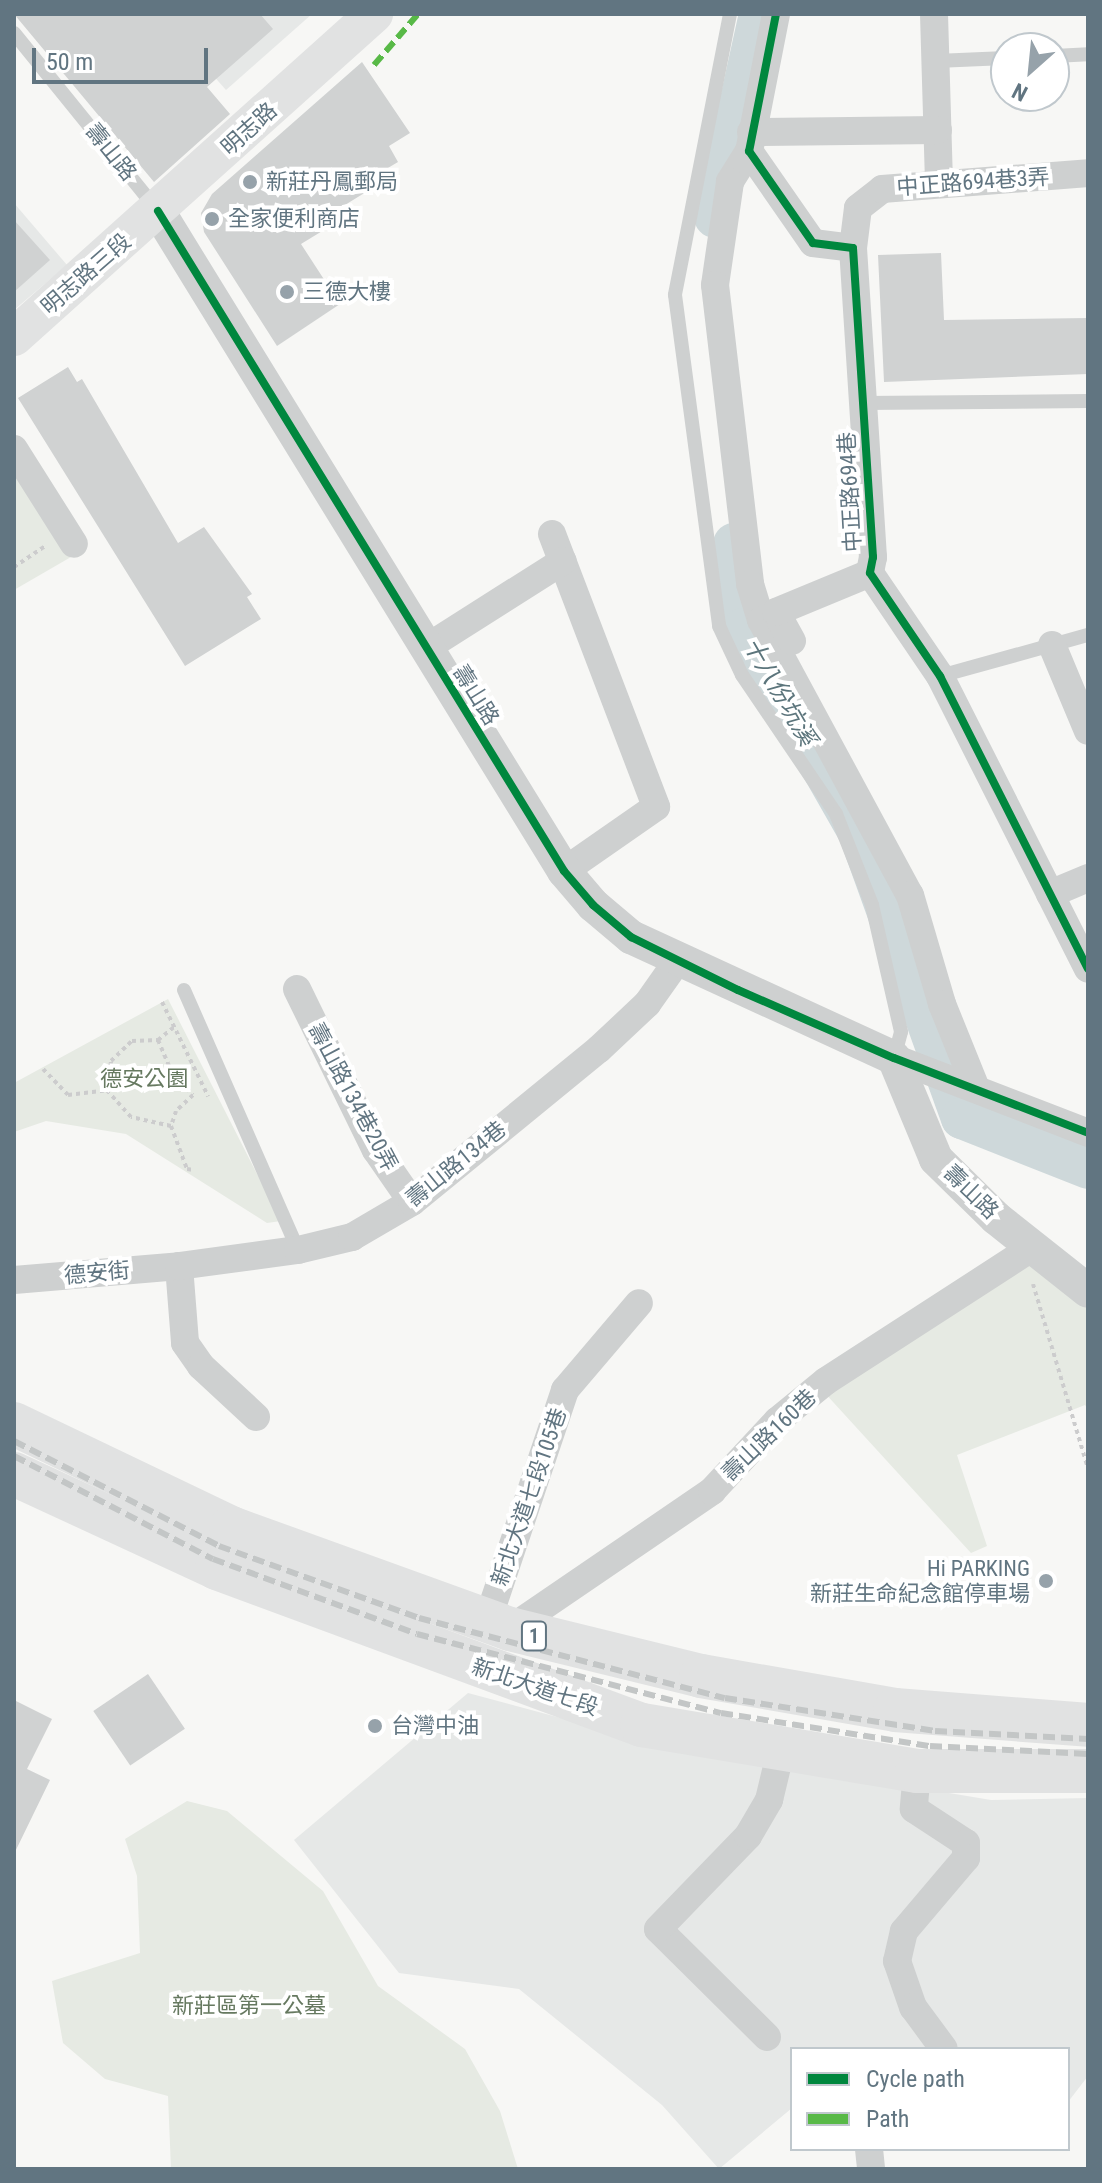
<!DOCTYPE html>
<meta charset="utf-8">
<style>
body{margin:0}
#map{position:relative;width:1102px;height:2183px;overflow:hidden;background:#f7f7f5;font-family:"Roboto Condensed","Noto Sans TC",sans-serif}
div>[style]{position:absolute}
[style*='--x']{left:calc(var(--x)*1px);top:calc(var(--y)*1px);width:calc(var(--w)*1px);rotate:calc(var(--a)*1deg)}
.built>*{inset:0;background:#e6e8e7}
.green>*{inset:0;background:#e6eae3}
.river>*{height:42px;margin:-21px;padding:0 21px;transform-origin:21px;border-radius:21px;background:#ced8da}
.building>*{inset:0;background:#d0d2d2;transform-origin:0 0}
.path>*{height:4px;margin-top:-2px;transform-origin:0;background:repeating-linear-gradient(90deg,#cccccd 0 4px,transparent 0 8px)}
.service>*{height:14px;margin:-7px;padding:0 7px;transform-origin:7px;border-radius:7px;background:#ced0d0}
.minor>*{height:28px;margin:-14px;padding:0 14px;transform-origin:14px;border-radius:14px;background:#ced0d0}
.tertiary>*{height:34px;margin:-17px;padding:0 17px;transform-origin:17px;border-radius:17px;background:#ced0d0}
.secondary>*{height:38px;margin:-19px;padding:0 19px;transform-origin:19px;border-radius:19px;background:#e1e2e2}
.primary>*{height:44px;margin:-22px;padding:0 22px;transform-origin:22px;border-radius:22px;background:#e1e2e2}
.rail>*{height:6px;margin-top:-3px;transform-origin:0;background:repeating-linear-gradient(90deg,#c3c6c6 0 12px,transparent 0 18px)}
.quiet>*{height:6px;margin-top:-3px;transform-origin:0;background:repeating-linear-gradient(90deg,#58b947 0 12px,transparent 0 18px)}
.cycleway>*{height:8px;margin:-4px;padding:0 4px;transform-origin:4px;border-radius:4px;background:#00873e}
.dots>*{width:22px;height:22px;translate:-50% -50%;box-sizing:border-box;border:4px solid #fff;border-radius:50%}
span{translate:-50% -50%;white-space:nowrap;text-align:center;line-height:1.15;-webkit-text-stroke:8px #fff;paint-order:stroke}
.shield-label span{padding:2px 6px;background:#fff;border:2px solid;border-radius:6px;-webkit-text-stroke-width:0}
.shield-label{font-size:20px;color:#617581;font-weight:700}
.street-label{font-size:22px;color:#617581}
.poi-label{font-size:22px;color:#617581}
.left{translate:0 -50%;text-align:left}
.right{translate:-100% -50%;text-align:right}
.park-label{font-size:22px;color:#667960}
.water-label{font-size:24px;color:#5c757c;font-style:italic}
.frame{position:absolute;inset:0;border:16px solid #617581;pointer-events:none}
.legend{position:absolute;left:790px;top:2047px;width:280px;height:104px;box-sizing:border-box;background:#fff;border:2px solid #c0c8cd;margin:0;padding:10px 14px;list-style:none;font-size:24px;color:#617581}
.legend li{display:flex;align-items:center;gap:16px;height:40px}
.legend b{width:40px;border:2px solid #c0c8cd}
.north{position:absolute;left:990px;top:32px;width:80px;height:80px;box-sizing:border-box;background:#fff;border:2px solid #c0c8cd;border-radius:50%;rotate:207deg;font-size:22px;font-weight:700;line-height:32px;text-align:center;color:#617581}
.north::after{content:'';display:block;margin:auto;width:28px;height:36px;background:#96a2aa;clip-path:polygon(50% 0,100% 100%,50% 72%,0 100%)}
.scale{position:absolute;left:32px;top:48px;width:176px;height:36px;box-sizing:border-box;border:4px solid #617581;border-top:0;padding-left:10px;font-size:24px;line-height:28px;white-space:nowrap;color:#617581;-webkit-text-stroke:6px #fff;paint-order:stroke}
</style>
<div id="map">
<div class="built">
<div style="clip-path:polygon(159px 14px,312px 14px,226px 90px)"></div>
<div style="clip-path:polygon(14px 203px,67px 265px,14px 310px)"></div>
<div style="clip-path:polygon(468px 1693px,661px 1745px,991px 1800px,1088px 1798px,1088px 2076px,1068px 2102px,1068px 2049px,792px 2049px,792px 2108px,719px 2169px,662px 2105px,519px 1989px,399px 1973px,294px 1840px)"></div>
</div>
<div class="green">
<div style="clip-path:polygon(14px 465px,71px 557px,14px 590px)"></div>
<div style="clip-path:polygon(168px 999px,281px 1221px,267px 1223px,126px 1134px,46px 1121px,14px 1132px,14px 1083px)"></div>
<div style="clip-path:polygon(1029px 1262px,1088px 1309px,1088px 1410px,1085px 1405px,957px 1455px,987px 1546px,971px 1553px,823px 1391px)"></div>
<div style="clip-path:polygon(187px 1801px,227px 1811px,323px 1891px,378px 1986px,465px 2049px,500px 2111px,518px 2169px,171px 2169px,168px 2096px,105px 2079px,63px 2043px,52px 1981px,140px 1953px,137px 1876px,125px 1839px)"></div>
</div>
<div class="river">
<div style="--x:715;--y:217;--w:208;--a:-77.5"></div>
<div style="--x:734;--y:544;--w:85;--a:84"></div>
<div style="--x:743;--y:629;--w:234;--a:60.3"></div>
<div style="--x:859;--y:832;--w:304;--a:70.2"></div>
<div style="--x:962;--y:1118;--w:136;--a:21.6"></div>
</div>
<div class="building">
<div style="clip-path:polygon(14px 14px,260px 14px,273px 29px,207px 87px,230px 114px,154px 182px)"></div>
<div style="clip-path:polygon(362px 62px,410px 133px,389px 146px,398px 162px,361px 184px,366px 192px,332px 213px,337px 222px,301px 244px,340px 304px,277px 346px,204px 232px,201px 213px,212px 194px)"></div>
<div style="clip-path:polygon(14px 220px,50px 260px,14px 292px)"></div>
<div style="clip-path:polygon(941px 253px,944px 320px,1088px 318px,1088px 374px,884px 382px,878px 255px)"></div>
<div style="clip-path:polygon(68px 367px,77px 382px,82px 379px,178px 543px,204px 527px,252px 594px,247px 597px,261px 619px,185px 666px,18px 398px)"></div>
<div style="left:148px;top:1674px;width:66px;height:66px;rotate:56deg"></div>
<div style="clip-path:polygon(14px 1700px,52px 1719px,27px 1769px,50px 1780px,14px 1854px)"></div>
</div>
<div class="path">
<div style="--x:14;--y:567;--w:37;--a:-34"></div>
<div style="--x:162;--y:1002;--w:105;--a:63.9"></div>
<div style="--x:158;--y:1040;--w:21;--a:-39"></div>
<div style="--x:43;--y:1069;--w:36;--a:46"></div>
<div style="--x:68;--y:1095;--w:39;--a:-7"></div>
<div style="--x:171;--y:1126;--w:41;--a:-167.3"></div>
<div style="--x:131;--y:1117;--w:36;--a:-132"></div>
<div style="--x:107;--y:1090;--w:29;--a:-82"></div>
<div style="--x:111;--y:1061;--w:29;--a:-44"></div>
<div style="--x:132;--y:1041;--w:26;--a:-2"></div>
<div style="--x:158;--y:1040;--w:33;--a:67"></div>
<div style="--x:171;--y:1070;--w:33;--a:49"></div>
<div style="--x:193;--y:1095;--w:23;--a:137"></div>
<div style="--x:176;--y:1111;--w:16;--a:108"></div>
<div style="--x:171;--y:1126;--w:46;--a:69.6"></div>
<div style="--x:187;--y:1169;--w:7;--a:8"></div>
<div style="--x:1033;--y:1284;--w:193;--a:73.4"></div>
</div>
<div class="service">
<div style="--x:730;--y:14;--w:286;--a:101.1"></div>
<div style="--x:675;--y:295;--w:334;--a:82.4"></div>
<div style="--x:719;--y:626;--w:54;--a:64.9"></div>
<div style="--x:742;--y:675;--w:168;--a:55.9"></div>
<div style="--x:836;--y:814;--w:98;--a:68.4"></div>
<div style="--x:872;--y:905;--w:130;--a:77.1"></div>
<div style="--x:901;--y:1032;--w:27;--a:105"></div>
<div style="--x:14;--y:33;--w:224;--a:51"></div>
<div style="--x:1054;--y:56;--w:34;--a:-3"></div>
<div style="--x:936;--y:61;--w:70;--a:-2.5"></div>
<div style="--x:863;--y:403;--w:225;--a:-0.5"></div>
<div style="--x:940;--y:676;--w:154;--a:-15.5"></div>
<div style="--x:184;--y:990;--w:284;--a:66.3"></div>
</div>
<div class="minor">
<div style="--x:776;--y:14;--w:140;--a:101.1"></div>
<div style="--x:749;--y:151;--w:112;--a:55.2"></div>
<div style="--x:813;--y:243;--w:40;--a:7.1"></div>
<div style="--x:853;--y:248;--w:310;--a:86.3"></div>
<div style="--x:873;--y:557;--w:16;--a:101"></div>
<div style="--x:870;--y:573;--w:125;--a:55.8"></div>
<div style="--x:940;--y:676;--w:328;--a:63.2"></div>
<div style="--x:934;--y:14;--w:169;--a:88.3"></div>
<div style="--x:751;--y:132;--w:187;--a:-0.6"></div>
<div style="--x:749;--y:151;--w:36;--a:122"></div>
<div style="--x:730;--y:182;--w:104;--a:98.3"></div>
<div style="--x:715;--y:285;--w:301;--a:83.3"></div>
<div style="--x:750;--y:584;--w:38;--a:73"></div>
<div style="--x:761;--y:620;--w:313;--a:61.6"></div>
<div style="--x:910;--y:895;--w:114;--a:73.6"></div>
<div style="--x:942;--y:1004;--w:91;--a:68"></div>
<div style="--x:853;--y:248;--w:40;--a:-82.9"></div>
<div style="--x:858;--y:208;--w:31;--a:-38"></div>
<div style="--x:882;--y:189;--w:207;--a:-4.4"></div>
<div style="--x:14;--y:449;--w:112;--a:57.7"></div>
<div style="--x:552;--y:534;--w:292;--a:69.1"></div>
<div style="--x:656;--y:807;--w:112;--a:145.2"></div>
<div style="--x:792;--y:641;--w:33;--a:-119"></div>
<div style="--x:776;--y:612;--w:102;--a:-22.5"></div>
<div style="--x:1052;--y:645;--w:93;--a:67.3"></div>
<div style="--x:426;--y:648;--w:162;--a:-32.4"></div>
<div style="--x:1050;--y:894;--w:41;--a:-22.8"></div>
<div style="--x:297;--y:989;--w:179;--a:63.9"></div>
<div style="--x:376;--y:1150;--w:63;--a:55.3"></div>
<div style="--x:894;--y:1058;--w:208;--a:21.1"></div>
<div style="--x:179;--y:1266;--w:77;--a:85.5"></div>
<div style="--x:185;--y:1343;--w:28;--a:55"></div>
<div style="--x:201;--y:1366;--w:75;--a:42.8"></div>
<div style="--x:14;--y:1280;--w:166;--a:-4.8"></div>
<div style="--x:179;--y:1266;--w:120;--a:-7.7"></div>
<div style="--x:298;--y:1250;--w:56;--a:-13.5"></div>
<div style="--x:352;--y:1237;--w:69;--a:-30.3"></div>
<div style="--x:412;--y:1202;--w:242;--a:-39.3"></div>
<div style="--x:599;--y:1049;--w:66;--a:-43.2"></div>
<div style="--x:647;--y:1004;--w:54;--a:-54.8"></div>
<div style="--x:487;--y:1622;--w:245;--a:-71.4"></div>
<div style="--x:565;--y:1390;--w:114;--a:-49.6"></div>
<div style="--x:510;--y:1629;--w:245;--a:-34.3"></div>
<div style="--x:712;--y:1491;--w:96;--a:-47.1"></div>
<div style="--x:777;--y:1421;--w:63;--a:-39.2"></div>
<div style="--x:826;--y:1381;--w:247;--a:-32.9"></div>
<div style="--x:917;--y:1771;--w:38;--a:95"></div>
<div style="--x:914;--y:1809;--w:62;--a:33.2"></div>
<div style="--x:966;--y:1843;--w:15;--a:90"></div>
<div style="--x:966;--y:1858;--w:96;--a:130.3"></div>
<div style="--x:904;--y:1931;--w:31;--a:103"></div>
<div style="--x:897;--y:1961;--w:49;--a:70.8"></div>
<div style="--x:913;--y:2007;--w:52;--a:53.6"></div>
<div style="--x:767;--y:2037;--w:153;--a:-135.3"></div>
<div style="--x:658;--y:1929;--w:129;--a:-45.9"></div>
<div style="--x:748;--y:1836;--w:42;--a:-59.7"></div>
<div style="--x:769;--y:1800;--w:51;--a:-76.5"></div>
<div style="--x:869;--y:2149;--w:20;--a:84"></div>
</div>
<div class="tertiary">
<div style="--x:158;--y:211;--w:775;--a:58.4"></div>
<div style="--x:564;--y:871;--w:45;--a:49.5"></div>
<div style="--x:593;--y:905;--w:50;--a:40.1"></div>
<div style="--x:631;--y:937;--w:289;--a:24.7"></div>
<div style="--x:894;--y:1058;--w:109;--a:67.4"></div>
<div style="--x:936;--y:1159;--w:84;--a:44.5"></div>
<div style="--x:996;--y:1218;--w:117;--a:38.4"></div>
</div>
<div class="secondary">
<div style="--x:14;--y:337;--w:484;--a:-41.9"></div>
</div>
<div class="primary">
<div style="--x:14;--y:1424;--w:241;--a:25.6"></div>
<div style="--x:231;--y:1528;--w:297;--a:19.9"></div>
<div style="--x:510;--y:1629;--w:197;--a:13.8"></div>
<div style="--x:701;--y:1676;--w:197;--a:9.9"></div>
<div style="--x:895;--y:1710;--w:194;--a:4.4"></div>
<div style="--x:14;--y:1474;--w:224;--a:24.8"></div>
<div style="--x:217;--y:1568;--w:453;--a:20.3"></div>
<div style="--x:642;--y:1725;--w:279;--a:9.5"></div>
<div style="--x:917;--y:1771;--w:171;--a:0"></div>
</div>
<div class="rail">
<div style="--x:14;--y:1441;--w:230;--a:27.1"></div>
<div style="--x:219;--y:1546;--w:213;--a:19.8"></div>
<div style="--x:419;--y:1618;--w:316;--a:14.7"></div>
<div style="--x:725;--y:1698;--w:213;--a:8.9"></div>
<div style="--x:935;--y:1731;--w:153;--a:3"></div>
<div style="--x:14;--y:1456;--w:224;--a:27.4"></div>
<div style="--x:213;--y:1559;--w:217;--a:20.2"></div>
<div style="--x:417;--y:1634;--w:314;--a:14.6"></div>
<div style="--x:721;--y:1713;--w:212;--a:9"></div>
<div style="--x:930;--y:1746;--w:158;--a:2.9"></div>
</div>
<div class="quiet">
<div style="--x:374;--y:65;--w:67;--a:-49.2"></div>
</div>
<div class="cycleway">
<div style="--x:776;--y:14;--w:140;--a:101.1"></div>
<div style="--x:749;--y:151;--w:112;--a:55.2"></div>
<div style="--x:813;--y:243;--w:40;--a:7.1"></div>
<div style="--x:853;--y:248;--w:310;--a:86.3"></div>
<div style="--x:873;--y:557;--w:16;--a:101"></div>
<div style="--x:870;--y:573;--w:125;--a:55.8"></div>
<div style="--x:940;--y:676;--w:328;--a:63.2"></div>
<div style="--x:158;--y:211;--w:775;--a:58.4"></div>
<div style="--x:564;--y:871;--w:45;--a:49.5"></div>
<div style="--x:593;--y:905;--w:50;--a:40.1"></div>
<div style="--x:631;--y:937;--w:119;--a:26.4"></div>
<div style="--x:738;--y:990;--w:170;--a:23.6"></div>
<div style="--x:894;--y:1058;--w:208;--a:21.1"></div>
</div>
<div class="dots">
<div style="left:250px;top:182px;background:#96a2aa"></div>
<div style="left:212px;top:219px;background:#96a2aa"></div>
<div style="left:287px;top:292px;background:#96a2aa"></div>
<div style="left:1046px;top:1581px;background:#96a2aa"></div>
<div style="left:375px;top:1726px;background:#96a2aa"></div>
</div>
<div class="shield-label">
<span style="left:534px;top:1636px">1</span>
</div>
<div class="street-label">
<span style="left:249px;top:129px;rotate:-42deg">明志路</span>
<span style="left:111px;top:152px;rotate:51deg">壽山路</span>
<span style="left:973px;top:182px;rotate:-4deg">中正路694巷3弄</span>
<span style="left:86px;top:274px;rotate:-41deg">明志路三段</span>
<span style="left:850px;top:492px;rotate:-93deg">中正路694巷</span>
<span style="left:476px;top:695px;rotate:58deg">壽山路</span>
<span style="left:353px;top:1097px;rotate:62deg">壽山路134巷20弄</span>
<span style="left:456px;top:1164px;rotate:-39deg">壽山路134巷</span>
<span style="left:971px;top:1192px;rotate:44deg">壽山路</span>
<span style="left:97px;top:1273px;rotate:-5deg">德安街</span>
<span style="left:769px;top:1435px;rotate:-44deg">壽山路160巷</span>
<span style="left:529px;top:1497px;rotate:-71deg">新北大道七段105巷</span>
<span style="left:535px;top:1687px;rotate:19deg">新北大道七段</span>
</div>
<div class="poi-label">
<span class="left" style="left:266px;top:182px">新莊丹鳳郵局</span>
<span class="left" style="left:228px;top:219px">全家便利商店</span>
<span class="left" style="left:303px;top:292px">三德大樓</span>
<span class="right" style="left:1030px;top:1581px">Hi PARKING<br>新莊生命紀念館停車場</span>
<span class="left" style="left:391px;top:1726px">台灣中油</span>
</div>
<div class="park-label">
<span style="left:144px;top:1079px">德安公園</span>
<span style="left:249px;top:2006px">新莊區第一公墓</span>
</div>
<div class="water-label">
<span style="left:779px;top:692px;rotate:60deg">十八份坑溪</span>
</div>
<div class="frame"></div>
<ul class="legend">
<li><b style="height:10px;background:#00873e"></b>Cycle path</li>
<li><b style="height:10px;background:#58b947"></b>Path</li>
</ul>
<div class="north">N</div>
<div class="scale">50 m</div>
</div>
